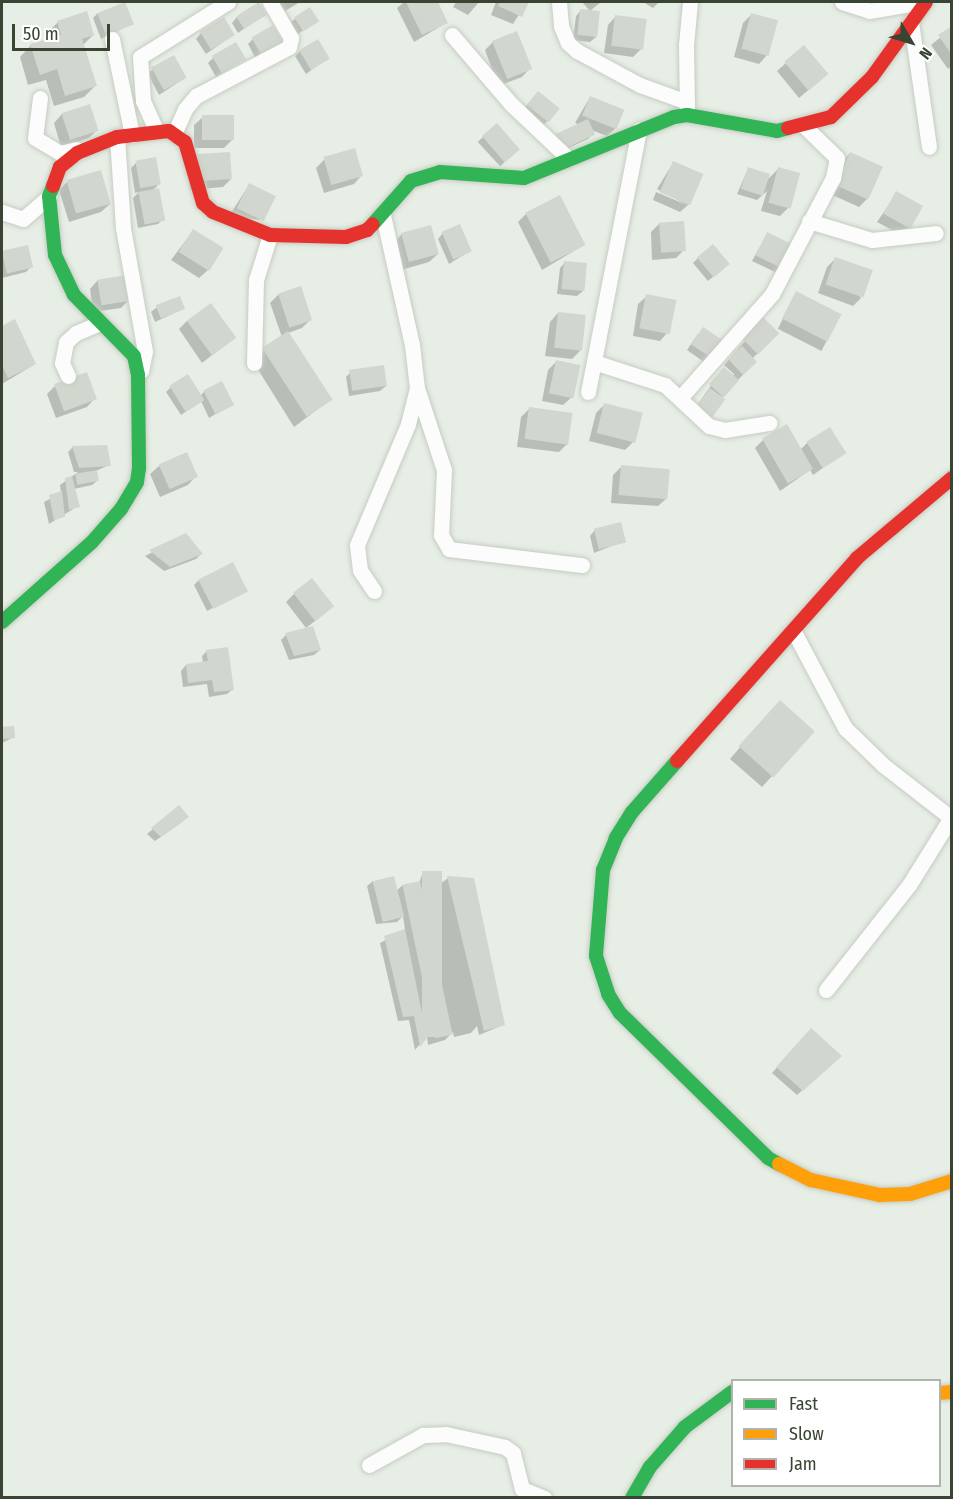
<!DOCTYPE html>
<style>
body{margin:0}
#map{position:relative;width:953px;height:1499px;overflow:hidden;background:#e7eee5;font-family:"Fira Sans Condensed",sans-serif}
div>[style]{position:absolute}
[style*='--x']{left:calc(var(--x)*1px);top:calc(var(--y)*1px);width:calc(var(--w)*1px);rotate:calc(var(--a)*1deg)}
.shadow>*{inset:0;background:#0003;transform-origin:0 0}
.building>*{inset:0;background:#d1d7ce;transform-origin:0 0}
.roads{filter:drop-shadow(0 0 2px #c6ccc2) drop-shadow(0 0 2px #c6ccc2)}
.street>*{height:15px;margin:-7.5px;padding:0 7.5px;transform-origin:7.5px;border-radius:7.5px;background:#fbfcfb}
.fast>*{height:14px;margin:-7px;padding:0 7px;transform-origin:7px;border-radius:7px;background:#30b455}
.slow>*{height:14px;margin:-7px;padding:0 7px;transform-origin:7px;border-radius:7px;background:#ff9f0a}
.jam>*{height:14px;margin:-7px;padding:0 7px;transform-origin:7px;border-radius:7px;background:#e5322d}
span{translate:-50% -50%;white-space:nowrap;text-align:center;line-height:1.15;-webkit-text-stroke:6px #fff;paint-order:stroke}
.frame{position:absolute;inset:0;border:3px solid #394432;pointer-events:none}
.legend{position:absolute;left:731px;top:1379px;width:210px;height:108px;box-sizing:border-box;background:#fff;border:2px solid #b0b4ad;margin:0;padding:8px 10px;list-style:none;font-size:18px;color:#394432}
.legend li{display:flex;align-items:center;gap:12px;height:30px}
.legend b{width:30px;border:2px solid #b0b4ad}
.north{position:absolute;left:881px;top:12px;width:60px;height:60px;-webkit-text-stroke:4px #fff;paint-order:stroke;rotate:128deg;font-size:16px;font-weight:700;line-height:24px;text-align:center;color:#394432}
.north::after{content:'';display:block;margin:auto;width:21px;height:27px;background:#394432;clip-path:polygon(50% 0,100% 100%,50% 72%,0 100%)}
.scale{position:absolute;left:12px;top:24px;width:98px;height:27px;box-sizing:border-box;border:3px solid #394432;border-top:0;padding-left:8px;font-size:18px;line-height:21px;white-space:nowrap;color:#394432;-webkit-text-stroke:4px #fff;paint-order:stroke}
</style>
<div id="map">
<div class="shadow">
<div style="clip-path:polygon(279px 2px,300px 2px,285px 11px)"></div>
<div style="clip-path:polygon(404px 2px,436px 2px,446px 23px,414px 42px,397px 8px)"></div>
<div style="clip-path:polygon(456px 2px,479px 2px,468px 15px,453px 7px)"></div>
<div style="clip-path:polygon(496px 2px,527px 2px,513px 24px,491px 15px)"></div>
<div style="clip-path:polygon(582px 2px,601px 2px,590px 11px)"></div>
<div style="clip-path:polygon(643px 2px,659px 2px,653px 8px)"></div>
<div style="left:310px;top:9px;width:14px;height:25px;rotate:56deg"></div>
<div style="clip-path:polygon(581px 10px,596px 37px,590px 42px,573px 40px,576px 16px)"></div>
<div style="clip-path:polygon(98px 13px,132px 24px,101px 39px,93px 18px)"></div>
<div style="clip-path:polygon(265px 14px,238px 33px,232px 23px,237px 17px)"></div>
<div style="clip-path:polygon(751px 15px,767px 55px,759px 64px,734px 57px,743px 23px)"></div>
<div style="clip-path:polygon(616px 16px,641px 49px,633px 57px,604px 53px,608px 25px)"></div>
<div style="clip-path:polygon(58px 22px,93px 35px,83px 45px,95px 86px,84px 97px,54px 106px,46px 80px,28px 85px,20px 57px,31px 45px,49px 40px,47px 33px)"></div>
<div style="clip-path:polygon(952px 28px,952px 66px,948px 69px,931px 45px)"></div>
<div style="clip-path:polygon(201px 33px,233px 35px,206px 54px,196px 39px)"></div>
<div style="clip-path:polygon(253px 39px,281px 41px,256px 59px,248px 44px)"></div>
<div style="clip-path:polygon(493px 42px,530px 68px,522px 77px,498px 86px,485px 50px)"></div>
<div style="clip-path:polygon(804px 47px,818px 82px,799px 98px,777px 71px)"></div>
<div style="clip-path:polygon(300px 51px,328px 58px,306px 74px,295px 56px)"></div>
<div style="clip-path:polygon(213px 58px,244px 58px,216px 77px,208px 63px)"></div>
<div style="clip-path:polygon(153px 69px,185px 78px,159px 95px,148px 74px)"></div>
<div style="clip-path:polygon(590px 97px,616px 128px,607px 136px,591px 130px,593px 134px,588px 139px,558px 153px,552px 141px,580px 125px,575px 123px)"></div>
<div style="clip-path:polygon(533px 98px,558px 109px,542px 127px,523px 110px)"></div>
<div style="clip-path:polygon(62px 114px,97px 130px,89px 138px,61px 147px,54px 123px)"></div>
<div style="clip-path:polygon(203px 117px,232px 140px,224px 148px,194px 148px,194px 125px)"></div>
<div style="left:496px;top:125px;width:33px;height:25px;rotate:47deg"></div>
<div style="clip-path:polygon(850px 153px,867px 199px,859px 207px,828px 193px,842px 162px)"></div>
<div style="clip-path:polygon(325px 159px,362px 175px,354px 184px,324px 193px,316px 168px)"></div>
<div style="clip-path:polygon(136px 163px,159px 184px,152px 191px,163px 219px,158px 224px,138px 228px,133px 198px,139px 192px,135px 193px,131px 168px)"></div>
<div style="clip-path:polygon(673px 163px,689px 204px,680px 212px,653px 200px,656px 192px,687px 205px,657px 189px)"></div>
<div style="clip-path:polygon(188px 165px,231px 179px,223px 187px,190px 190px)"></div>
<div style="clip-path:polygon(779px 168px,788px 208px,780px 216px,761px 211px,767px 191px,757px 200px,737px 194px,748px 169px,767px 180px)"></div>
<div style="clip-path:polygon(67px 182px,110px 204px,101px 212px,69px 222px,59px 190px)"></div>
<div style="clip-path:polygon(249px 185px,263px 220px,229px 216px)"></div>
<div style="clip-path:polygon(897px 193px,909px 227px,901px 235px,877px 222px)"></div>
<div style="clip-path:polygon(526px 214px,584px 245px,542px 270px,518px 222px)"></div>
<div style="clip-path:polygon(659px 224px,684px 250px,676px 258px,652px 260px,651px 232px)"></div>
<div style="clip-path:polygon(430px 227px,438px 254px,429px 262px,401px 270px,393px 243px,401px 235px)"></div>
<div style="clip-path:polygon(193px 231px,208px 270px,199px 278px,171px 260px)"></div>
<div style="clip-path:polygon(443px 233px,470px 251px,449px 264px,438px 239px)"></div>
<div style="clip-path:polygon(767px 234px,780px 266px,775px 272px,752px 261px)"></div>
<div style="clip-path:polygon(27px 246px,32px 266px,26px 272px,2px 278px,2px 252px)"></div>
<div style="clip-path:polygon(698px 258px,723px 269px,708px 281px,693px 263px)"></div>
<div style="clip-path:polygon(836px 258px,861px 298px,853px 306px,818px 293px,827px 267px)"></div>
<div style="clip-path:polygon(565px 262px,583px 291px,577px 296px,557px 294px,560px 268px)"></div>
<div style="clip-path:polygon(98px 280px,129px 300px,121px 308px,93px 312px,90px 289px)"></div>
<div style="clip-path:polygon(300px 288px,310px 320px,302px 328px,288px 333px,330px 400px,294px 427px,252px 360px,282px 337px,270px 303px,278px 295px)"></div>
<div style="left:796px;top:293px;width:49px;height:40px;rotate:27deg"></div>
<div style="clip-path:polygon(647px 296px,668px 332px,660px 341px,633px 336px,638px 304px)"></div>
<div style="clip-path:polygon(157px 307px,183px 309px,155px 322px,151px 312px)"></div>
<div style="clip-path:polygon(558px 313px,580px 351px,572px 359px,545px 356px,550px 322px)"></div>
<div style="clip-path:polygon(763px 320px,777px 333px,752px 359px,755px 362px,721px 398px,691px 414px,719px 374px,735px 375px,724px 365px)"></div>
<div style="clip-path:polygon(14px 321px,35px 364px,2px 384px,2px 328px)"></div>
<div style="clip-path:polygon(187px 321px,234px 338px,202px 363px,179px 329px)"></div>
<div style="clip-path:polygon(698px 334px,720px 340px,704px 362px,687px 350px)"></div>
<div style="clip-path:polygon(556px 362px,572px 397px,563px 405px,542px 401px,548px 370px)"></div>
<div style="clip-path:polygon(351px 372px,386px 386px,380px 391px,349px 396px,346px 377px)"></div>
<div style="clip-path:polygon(55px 386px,95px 398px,87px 407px,56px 418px,47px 394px)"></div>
<div style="clip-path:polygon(171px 387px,200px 396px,204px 392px,232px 404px,209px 418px,201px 401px,181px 415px,166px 392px)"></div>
<div style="clip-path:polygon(604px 405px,634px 441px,625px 450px,589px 441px,596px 413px)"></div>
<div style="clip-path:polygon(529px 409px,567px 444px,559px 452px,517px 447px,521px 417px)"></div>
<div style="clip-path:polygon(763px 440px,800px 450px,807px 443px,844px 453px,813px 475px,810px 470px,780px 491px,755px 448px)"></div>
<div style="clip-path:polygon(73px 447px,109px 465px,96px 471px,98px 480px,92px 485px,74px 489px,78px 506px,49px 524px,44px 502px,61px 493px,60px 485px,78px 472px,74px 472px,68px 452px)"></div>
<div style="clip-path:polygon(159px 466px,196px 476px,188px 485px,160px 497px,150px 474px)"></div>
<div style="clip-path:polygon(621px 467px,667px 498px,658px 506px,611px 503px,613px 475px)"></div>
<div style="clip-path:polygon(595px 530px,624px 541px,594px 553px,590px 536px)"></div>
<div style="clip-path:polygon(186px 535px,201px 554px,196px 559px,164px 571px,145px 556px)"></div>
<div style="clip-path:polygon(199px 580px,246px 591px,207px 611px,194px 585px)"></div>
<div style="clip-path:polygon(294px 594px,324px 614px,306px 628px,286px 602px)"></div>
<div style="clip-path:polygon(286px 635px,320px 650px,314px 655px,289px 660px,281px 640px)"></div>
<div style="clip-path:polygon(207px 651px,233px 689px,227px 694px,209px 697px,207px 684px,183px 687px,181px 671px,186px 665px,203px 663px,202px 656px)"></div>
<div style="clip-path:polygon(769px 713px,813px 731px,762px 787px,730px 759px)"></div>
<div style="clip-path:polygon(12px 728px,14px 737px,2px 743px,2px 729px)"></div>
<div style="clip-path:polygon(179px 807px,182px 822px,155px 841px,147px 834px)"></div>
<div style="clip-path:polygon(423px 872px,443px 882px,448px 878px,503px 1025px,479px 1035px,477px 1026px,471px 1033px,454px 1037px,453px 1032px,445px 1040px,428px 1045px,427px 1036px,415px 1050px,409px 1020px,398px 1021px,380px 943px,405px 930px,403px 916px,397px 922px,376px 924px,367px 886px,373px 881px,396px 891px,403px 885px,419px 883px)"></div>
<div style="clip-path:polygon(806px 1035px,835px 1061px,797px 1095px,772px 1073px)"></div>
</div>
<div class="building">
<div style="left:125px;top:2px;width:24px;height:30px;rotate:68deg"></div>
<div style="left:259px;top:2px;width:15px;height:27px;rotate:58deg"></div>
<div style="clip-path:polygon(406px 2px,438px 2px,448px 23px,422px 35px)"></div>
<div style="clip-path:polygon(500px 2px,529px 2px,522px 17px,498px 6px)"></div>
<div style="left:310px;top:7px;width:17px;height:19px;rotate:57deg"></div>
<div style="left:580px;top:9px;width:20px;height:26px;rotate:6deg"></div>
<div style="clip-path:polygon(87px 11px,94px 35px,82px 39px,97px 86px,65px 96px,57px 69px,40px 75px,30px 44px,61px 35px,57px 21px)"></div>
<div style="left:751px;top:13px;width:28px;height:37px;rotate:15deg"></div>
<div style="left:615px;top:15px;width:32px;height:31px;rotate:7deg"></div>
<div style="left:224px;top:17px;width:21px;height:28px;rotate:59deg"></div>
<div style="left:273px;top:25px;width:20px;height:25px;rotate:60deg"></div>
<div style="clip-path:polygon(952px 26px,952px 55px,938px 35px)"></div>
<div style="left:517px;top:31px;width:41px;height:27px;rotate:68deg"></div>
<div style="left:318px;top:39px;width:23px;height:22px;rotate:59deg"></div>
<div style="left:236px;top:42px;width:20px;height:28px;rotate:60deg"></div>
<div style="left:804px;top:45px;width:38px;height:26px;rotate:50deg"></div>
<div style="left:174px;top:55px;width:26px;height:26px;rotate:61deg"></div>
<div style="left:538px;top:91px;width:28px;height:18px;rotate:39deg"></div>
<div style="left:590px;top:96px;width:37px;height:21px;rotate:22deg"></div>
<div style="left:90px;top:104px;width:28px;height:30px;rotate:72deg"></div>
<div style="left:234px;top:115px;width:25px;height:32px;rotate:90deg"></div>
<div style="left:588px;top:119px;width:17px;height:36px;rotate:65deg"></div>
<div style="left:497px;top:123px;width:35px;height:20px;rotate:49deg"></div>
<div style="left:355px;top:148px;width:29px;height:33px;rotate:74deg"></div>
<div style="left:230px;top:152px;width:27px;height:34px;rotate:86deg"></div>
<div style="left:850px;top:152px;width:36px;height:36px;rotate:24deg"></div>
<div style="left:156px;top:157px;width:28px;height:21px;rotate:80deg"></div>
<div style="left:673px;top:161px;width:33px;height:34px;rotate:23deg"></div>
<div style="left:748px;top:167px;width:23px;height:23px;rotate:18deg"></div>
<div style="left:778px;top:167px;width:23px;height:37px;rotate:15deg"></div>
<div style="left:101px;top:170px;width:35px;height:36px;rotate:74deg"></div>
<div style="left:249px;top:183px;width:30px;height:28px;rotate:26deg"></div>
<div style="left:159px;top:188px;width:33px;height:21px;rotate:79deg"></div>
<div style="left:896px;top:191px;width:31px;height:26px;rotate:29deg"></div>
<div style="left:560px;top:195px;width:56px;height:39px;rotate:63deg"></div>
<div style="left:684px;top:221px;width:30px;height:25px;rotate:86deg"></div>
<div style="left:460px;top:224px;width:30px;height:20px;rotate:67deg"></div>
<div style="left:431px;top:225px;width:30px;height:31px;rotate:75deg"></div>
<div style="left:193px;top:229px;width:36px;height:27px;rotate:32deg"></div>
<div style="left:767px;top:232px;width:28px;height:26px;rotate:26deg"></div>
<div style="left:713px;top:244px;width:26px;height:21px;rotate:50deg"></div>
<div style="left:28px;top:245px;width:23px;height:27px;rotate:77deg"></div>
<div style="left:835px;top:257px;width:40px;height:29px;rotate:19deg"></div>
<div style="left:564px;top:261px;width:23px;height:28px;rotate:5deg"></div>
<div style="left:127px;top:275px;width:26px;height:30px;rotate:81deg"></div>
<div style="left:301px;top:286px;width:36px;height:24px;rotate:72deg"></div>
<div style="left:796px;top:291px;width:51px;height:31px;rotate:27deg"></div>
<div style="left:646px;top:294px;width:31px;height:35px;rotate:11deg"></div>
<div style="left:180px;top:296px;width:14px;height:26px;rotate:69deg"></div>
<div style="left:211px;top:303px;width:43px;height:30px;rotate:54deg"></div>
<div style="left:558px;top:312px;width:28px;height:36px;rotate:6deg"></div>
<div style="left:763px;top:317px;width:23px;height:30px;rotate:45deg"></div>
<div style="clip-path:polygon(15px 319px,36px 364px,8px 378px,2px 365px,2px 326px)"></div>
<div style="left:703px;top:327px;width:23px;height:21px;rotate:34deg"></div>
<div style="left:288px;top:331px;width:82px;height:31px;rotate:57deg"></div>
<div style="left:742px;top:346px;width:22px;height:19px;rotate:47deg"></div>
<div style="left:556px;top:360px;width:25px;height:34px;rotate:12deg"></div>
<div style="left:384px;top:365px;width:21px;height:35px;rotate:82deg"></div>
<div style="left:724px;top:367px;width:20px;height:23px;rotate:41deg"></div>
<div style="left:87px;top:372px;width:29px;height:35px;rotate:70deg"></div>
<div style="left:188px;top:374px;width:31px;height:22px;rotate:58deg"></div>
<div style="left:222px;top:381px;width:27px;height:21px;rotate:63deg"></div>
<div style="left:710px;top:388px;width:19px;height:25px;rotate:36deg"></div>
<div style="left:604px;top:403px;width:40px;height:31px;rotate:14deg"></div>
<div style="left:529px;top:407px;width:44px;height:32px;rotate:8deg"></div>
<div style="left:787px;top:424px;width:52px;height:29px;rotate:60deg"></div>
<div style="left:830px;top:427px;width:31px;height:28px;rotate:58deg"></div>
<div style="clip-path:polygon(107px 445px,111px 466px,79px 468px,72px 446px)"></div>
<div style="left:187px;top:452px;width:27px;height:31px;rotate:66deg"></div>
<div style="left:621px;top:465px;width:49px;height:30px;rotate:5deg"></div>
<div style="left:97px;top:470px;width:11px;height:22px;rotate:80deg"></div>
<div style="clip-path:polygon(72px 476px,80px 507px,69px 510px,65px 478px)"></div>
<div style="clip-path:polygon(62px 491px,65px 517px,54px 520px,49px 495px)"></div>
<div style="left:621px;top:522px;width:21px;height:28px;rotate:76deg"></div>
<div style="clip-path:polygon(186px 533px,203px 554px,170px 567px,149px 550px)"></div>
<div style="left:233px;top:562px;width:33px;height:39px;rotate:63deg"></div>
<div style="left:312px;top:578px;width:36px;height:24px;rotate:52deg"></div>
<div style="clip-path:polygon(313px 626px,321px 650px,294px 656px,285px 633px)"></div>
<div style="clip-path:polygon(228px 647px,234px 690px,214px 692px,212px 680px,188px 683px,186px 664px,208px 661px,206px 650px)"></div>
<div style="left:780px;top:700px;width:47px;height:62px;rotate:42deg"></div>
<div style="left:14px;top:726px;width:12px;height:12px;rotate:85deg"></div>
<div style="clip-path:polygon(179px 805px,189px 817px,161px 837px,151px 828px)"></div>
<div style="left:422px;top:871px;width:20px;height:166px"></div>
<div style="left:394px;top:876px;width:42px;height:22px;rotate:76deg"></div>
<div style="clip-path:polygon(447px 876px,474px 878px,505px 1025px,484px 1031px)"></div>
<div style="left:420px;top:881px;width:157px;height:18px;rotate:78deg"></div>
<div style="clip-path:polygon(405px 929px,427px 1038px,420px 1047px,414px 1016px,403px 1017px,384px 936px)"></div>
<div style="clip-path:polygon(811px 1028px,842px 1056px,803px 1091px,776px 1067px)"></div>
</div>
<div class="roads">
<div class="street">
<div style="--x:559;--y:2;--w:24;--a:85"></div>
<div style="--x:561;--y:26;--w:18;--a:68"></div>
<div style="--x:568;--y:43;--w:12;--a:42"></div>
<div style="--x:577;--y:51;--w:72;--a:28.4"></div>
<div style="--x:640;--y:85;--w:50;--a:19.9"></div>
<div style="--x:842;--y:2;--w:28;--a:18"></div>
<div style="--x:869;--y:11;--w:55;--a:-9.5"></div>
<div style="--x:911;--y:22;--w:126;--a:81.8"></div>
<div style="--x:452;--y:35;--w:91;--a:49.5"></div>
<div style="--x:511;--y:104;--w:79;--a:43.5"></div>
<div style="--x:112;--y:39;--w:98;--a:78.2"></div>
<div style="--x:40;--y:98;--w:40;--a:97.1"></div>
<div style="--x:35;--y:138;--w:29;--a:31"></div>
<div style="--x:60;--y:153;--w:17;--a:-13"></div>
<div style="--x:687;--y:109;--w:64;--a:-90.9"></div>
<div style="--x:686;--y:45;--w:43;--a:-84.7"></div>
<div style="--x:156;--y:130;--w:32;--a:-114"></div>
<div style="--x:143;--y:101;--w:44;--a:-93.9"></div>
<div style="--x:140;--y:57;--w:104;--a:-32"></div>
<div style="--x:174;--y:134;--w:27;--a:-66"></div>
<div style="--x:185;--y:109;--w:17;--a:-50"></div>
<div style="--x:196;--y:96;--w:105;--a:-27.8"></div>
<div style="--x:289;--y:47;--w:9;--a:-77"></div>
<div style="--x:291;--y:38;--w:42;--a:-120.3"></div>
<div style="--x:117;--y:137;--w:91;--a:86.2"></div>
<div style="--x:123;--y:228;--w:125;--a:79.9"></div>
<div style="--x:145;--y:351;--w:20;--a:101"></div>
<div style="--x:2;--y:212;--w:22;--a:18"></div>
<div style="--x:23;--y:219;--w:35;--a:-41"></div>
<div style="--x:809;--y:221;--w:66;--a:16.8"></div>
<div style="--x:872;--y:240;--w:64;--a:-6.2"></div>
<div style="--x:594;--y:362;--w:75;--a:17.9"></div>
<div style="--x:665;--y:385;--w:60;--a:43"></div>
<div style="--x:709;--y:426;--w:16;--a:14"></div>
<div style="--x:725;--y:430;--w:45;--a:-9"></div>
<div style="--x:254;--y:363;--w:83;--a:-88.6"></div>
<div style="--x:256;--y:280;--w:47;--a:-72.7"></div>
<div style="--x:68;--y:376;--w:14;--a:-115"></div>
<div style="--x:62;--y:363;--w:21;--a:-79"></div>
<div style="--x:66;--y:342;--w:13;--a:-42"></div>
<div style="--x:76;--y:333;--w:26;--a:-23"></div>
<div style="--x:418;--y:391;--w:83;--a:71.8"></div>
<div style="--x:444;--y:470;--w:65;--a:92.6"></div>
<div style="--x:441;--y:535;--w:16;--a:60"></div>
<div style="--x:449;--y:549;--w:134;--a:6.9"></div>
<div style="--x:588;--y:392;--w:267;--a:-79"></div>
<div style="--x:680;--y:398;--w:139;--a:-48.5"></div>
<div style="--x:772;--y:294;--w:131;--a:-62.3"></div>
<div style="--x:833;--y:178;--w:20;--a:-79"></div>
<div style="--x:837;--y:158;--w:45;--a:-135.9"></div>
<div style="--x:374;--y:591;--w:25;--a:-124"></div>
<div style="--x:360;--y:570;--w:25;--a:-97"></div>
<div style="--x:357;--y:545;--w:131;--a:-67.1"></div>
<div style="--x:408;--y:424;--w:37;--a:-76"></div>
<div style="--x:417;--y:388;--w:43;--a:-96.6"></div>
<div style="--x:412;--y:345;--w:133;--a:-102.6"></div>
<div style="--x:794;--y:632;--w:109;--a:62"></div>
<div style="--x:845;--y:728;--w:53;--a:44.2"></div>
<div style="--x:883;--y:765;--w:86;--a:37.9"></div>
<div style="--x:826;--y:990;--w:134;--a:-51.7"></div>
<div style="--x:909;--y:885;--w:81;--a:-58.1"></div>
<div style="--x:369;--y:1465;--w:62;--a:-29.1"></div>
<div style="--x:423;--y:1435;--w:23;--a:-2"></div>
<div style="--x:446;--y:1434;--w:60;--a:12.4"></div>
<div style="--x:505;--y:1447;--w:10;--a:37"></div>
<div style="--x:513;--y:1453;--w:37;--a:76"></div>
<div style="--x:522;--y:1489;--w:24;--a:22"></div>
</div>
<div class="fast">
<div style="--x:373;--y:224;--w:57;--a:-48.5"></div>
<div style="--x:411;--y:181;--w:30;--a:-17"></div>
<div style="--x:440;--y:172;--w:84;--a:4.1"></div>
<div style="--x:524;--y:178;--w:162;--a:-22.1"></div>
<div style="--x:674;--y:117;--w:13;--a:-9"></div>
<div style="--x:687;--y:115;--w:91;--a:10.1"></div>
<div style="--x:777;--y:131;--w:11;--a:-15"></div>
<div style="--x:2;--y:622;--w:120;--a:-41.6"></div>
<div style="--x:92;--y:542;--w:44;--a:-48.7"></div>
<div style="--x:121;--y:509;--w:31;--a:-59"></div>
<div style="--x:137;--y:482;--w:14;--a:-82"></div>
<div style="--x:139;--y:468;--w:93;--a:-90.6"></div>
<div style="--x:138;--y:375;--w:19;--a:-102"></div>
<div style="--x:134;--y:356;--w:86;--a:-134.5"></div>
<div style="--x:74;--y:295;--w:44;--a:-115.4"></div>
<div style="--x:55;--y:255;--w:59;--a:-95.8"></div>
<div style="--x:49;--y:196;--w:11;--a:-68"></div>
<div style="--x:677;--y:761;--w:68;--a:131.4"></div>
<div style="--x:632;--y:812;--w:31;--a:122"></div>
<div style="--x:616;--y:838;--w:35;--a:112"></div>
<div style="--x:603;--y:870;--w:86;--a:94.7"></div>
<div style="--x:596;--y:956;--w:40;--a:72"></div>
<div style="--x:608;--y:994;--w:22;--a:58"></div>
<div style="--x:620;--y:1013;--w:207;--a:44.4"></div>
<div style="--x:768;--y:1158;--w:13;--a:29"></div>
<div style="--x:632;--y:1498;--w:36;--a:-60"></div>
<div style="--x:650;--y:1467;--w:53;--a:-48.8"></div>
<div style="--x:685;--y:1427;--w:59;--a:-36.7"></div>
</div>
<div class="slow">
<div style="--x:779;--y:1164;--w:36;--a:27"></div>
<div style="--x:811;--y:1180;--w:71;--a:12.3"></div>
<div style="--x:880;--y:1195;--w:30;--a:-2"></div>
<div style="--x:910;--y:1194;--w:44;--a:-17.2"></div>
<div style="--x:940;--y:1393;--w:12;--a:-5"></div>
</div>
<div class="jam">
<div style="--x:788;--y:128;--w:44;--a:-14.3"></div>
<div style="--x:831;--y:117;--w:57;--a:-44.3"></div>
<div style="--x:872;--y:77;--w:92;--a:-54.2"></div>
<div style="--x:53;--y:186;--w:20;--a:-70"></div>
<div style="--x:60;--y:167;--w:22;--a:-39"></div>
<div style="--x:77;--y:153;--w:43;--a:-21.8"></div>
<div style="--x:117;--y:137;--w:52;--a:-6.6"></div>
<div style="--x:169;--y:131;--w:19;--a:35"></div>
<div style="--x:185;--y:142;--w:64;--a:73.6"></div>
<div style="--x:203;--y:203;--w:13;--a:42"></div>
<div style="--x:213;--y:212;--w:61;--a:22"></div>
<div style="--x:270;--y:235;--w:76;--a:1.5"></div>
<div style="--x:346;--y:237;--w:22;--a:-18"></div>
<div style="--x:367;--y:230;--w:8;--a:-45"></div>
<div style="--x:677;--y:761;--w:271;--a:-48.4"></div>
<div style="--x:857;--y:558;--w:124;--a:-40.1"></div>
</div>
</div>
<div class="frame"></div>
<ul class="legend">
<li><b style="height:8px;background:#30b455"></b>Fast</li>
<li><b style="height:8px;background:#ff9f0a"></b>Slow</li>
<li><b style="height:8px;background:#e5322d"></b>Jam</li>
</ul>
<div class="north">N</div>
<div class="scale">50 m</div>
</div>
